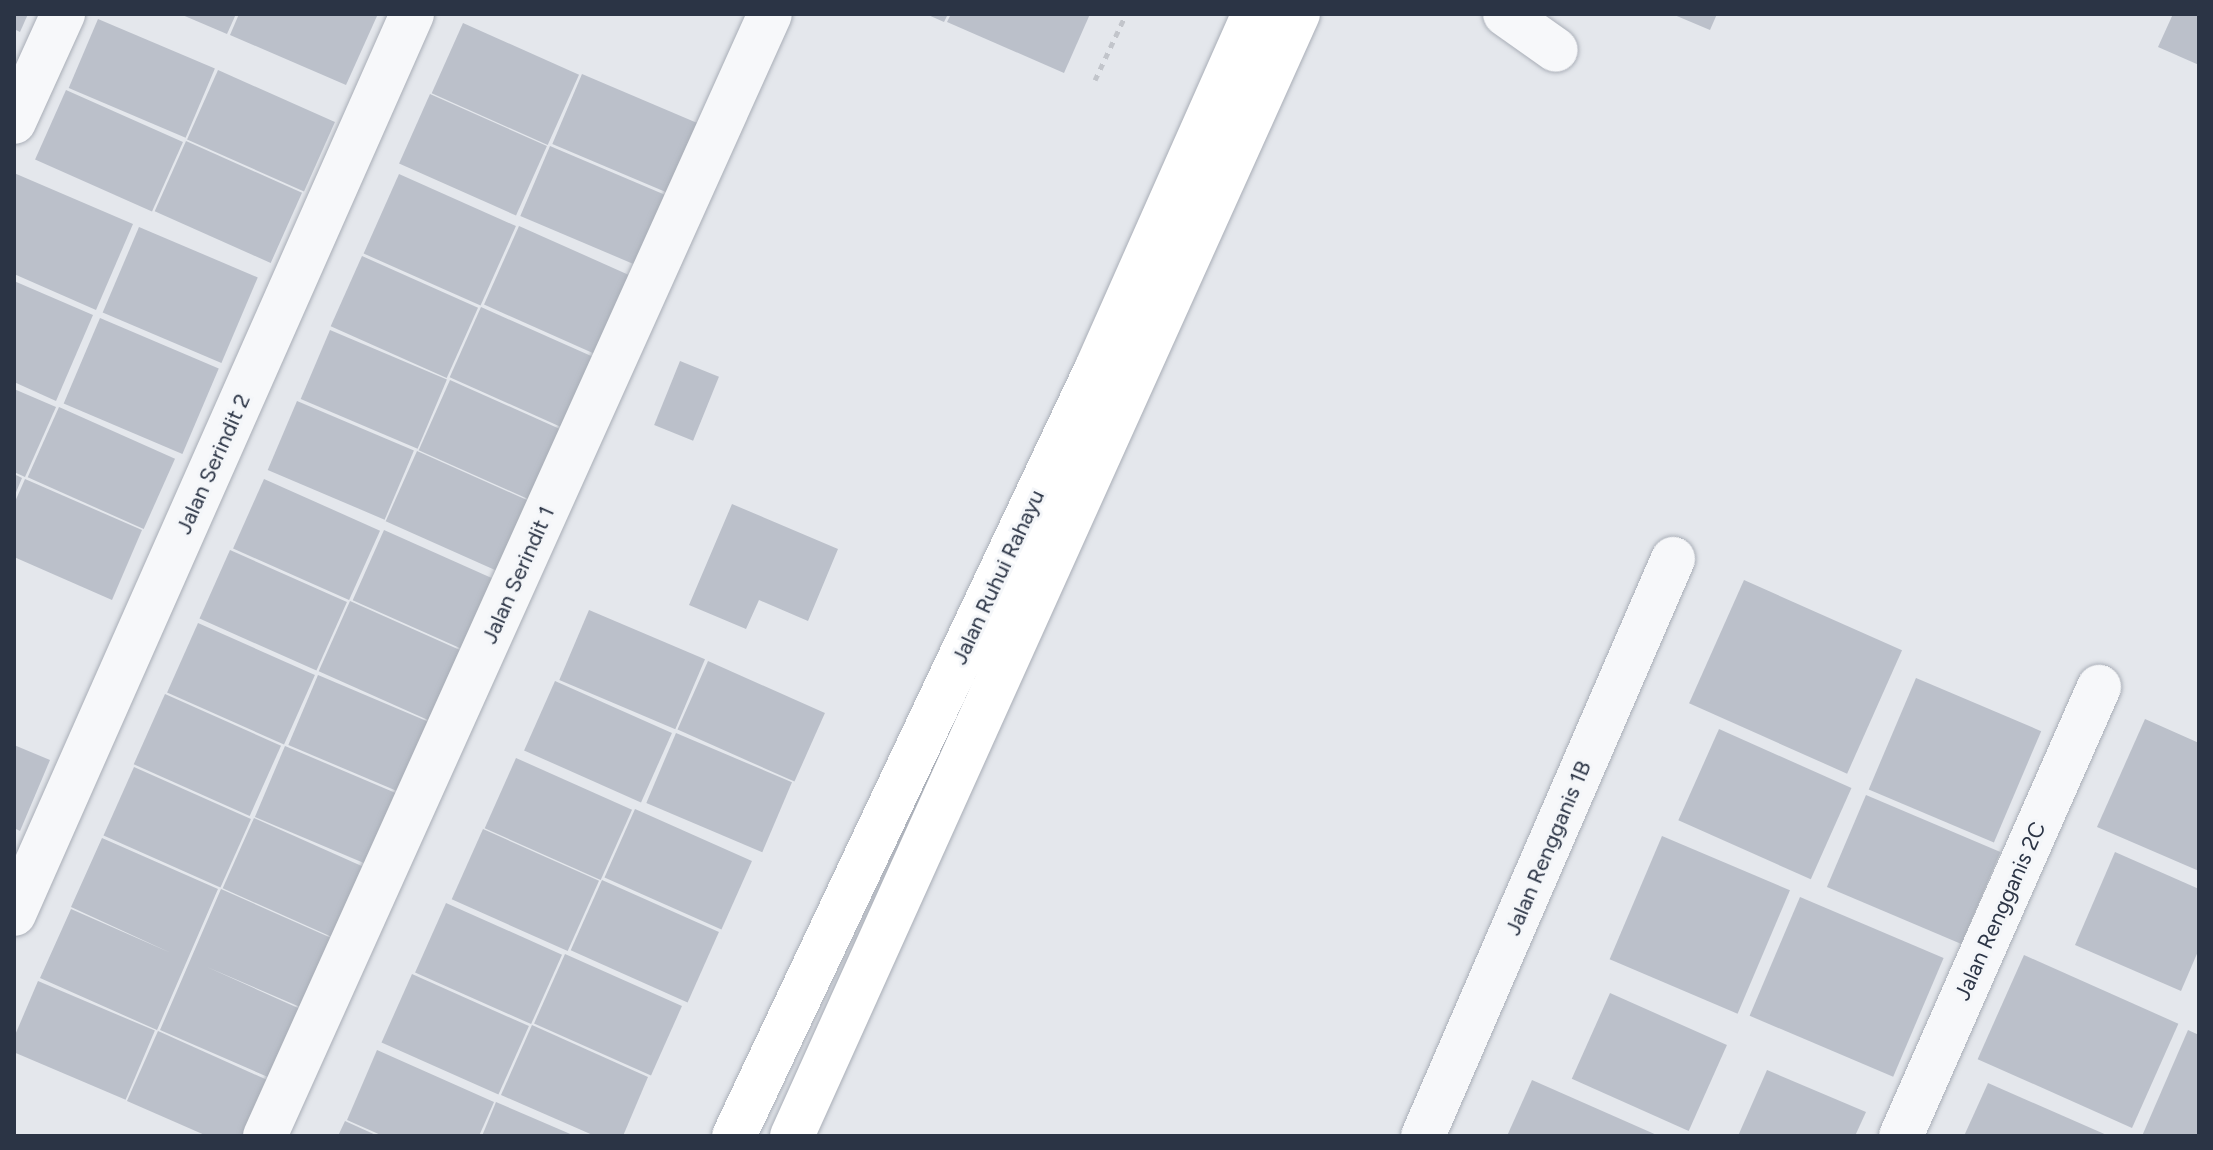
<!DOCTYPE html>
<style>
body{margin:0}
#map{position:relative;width:2213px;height:1150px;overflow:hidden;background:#e4e7ec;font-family:Figtree,sans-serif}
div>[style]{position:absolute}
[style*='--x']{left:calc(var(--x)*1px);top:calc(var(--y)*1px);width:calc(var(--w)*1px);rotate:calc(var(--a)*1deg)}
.building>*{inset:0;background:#bbc0ca;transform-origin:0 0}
.path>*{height:5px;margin-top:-2.5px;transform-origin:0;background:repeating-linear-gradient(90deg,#c2c5cb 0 6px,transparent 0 12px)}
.roads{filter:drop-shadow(0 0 2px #a9aeb7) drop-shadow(0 0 2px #a9aeb7)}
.minor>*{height:44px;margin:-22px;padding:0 22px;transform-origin:22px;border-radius:22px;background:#f7f8fa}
.major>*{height:44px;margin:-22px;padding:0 22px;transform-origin:22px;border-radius:22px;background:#fff}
span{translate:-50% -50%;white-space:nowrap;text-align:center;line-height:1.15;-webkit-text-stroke:6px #f4f6f9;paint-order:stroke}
.street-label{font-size:22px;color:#2b3445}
.frame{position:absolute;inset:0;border:16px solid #2b3445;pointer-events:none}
</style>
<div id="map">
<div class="building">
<div style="clip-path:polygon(14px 14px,28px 14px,20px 32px,14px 29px)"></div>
<div style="clip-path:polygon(180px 14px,236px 14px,227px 34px)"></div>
<div style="clip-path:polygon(239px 14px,372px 14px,377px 16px,346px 85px,230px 35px)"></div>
<div style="clip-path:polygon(926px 14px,948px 14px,944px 22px)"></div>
<div style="clip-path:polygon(951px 14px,1090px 14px,1064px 73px,947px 22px)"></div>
<div style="clip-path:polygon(1672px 14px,1717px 14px,1710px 30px)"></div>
<div style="clip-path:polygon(2173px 14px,2199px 14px,2199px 65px,2158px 47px)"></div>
<div style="left:98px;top:19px;width:127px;height:75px;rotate:23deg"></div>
<div style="left:463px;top:23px;width:127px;height:77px;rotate:24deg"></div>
<div style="left:218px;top:70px;width:128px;height:76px;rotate:24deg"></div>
<div style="left:582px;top:74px;width:129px;height:76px;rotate:23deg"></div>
<div style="left:66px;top:90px;width:128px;height:76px;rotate:24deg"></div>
<div style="left:430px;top:94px;width:128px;height:76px;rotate:24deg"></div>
<div style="left:186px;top:141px;width:127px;height:77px;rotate:24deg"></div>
<div style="left:550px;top:146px;width:126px;height:76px;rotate:23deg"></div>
<div style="clip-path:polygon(14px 173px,133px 224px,96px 310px,14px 274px)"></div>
<div style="left:399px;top:174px;width:128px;height:87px;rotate:24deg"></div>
<div style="left:519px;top:226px;width:127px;height:86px;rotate:24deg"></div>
<div style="left:139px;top:227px;width:129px;height:93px;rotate:23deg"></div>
<div style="left:362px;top:256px;width:127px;height:77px;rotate:24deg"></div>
<div style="clip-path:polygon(14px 281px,93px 315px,56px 401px,14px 382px)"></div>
<div style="left:481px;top:307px;width:128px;height:77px;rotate:24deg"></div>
<div style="left:100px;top:318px;width:129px;height:93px;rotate:23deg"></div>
<div style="left:330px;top:330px;width:127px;height:75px;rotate:23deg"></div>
<div style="left:680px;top:361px;width:42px;height:69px;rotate:22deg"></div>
<div style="left:450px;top:380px;width:127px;height:77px;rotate:24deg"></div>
<div style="clip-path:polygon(14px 389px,56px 407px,25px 477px,14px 472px)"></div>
<div style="left:297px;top:401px;width:127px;height:75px;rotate:23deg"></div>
<div style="left:59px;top:407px;width:127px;height:77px;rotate:24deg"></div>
<div style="left:417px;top:451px;width:127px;height:77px;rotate:24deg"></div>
<div style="clip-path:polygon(14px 474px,22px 478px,14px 497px)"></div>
<div style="clip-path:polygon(25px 479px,142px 530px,112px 600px,14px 557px,14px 504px)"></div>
<div style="left:264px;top:479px;width:127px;height:76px;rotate:24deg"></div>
<div style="clip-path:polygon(732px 504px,838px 549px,808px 621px,759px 600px,746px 629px,689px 605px)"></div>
<div style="left:384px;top:530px;width:127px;height:77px;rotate:24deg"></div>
<div style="left:230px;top:550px;width:128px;height:75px;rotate:24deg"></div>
<div style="left:1744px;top:580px;width:173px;height:135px;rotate:24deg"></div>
<div style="left:350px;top:601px;width:127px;height:77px;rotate:24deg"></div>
<div style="left:589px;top:610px;width:126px;height:76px;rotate:23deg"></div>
<div style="left:198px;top:623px;width:128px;height:76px;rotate:24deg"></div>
<div style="left:708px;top:661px;width:128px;height:75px;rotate:24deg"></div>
<div style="left:318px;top:675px;width:127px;height:76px;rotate:23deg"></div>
<div style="left:1916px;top:678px;width:136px;height:121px;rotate:23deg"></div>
<div style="left:555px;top:681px;width:128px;height:76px;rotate:24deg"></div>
<div style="left:165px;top:694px;width:127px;height:77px;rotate:24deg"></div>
<div style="clip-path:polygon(2145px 719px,2199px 743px,2199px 871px,2097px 827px)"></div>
<div style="left:1719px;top:729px;width:145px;height:100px;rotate:24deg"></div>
<div style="left:676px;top:733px;width:126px;height:76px;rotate:23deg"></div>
<div style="clip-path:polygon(14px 745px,50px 760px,20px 831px,14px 828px)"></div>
<div style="left:285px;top:746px;width:126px;height:77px;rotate:23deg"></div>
<div style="left:516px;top:758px;width:127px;height:77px;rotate:24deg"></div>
<div style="left:134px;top:767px;width:128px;height:75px;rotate:24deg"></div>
<div style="left:1866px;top:795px;width:146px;height:100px;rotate:23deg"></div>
<div style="left:635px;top:809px;width:128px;height:75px;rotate:24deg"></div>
<div style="left:254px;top:818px;width:127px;height:77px;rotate:24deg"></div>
<div style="left:483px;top:829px;width:127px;height:77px;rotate:24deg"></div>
<div style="left:1662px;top:836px;width:139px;height:134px;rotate:23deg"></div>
<div style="clip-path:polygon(102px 838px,218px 889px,157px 1030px,40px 978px,71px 909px,171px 953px,71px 907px)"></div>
<div style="clip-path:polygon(2115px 852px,2199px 889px,2199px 949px,2181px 991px,2075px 945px)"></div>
<div style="left:602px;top:880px;width:128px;height:77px;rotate:24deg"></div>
<div style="clip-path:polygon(221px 889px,338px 941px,307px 1010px,207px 967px,307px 1012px,277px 1081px,160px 1030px)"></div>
<div style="left:1800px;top:897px;width:156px;height:129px;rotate:23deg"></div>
<div style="left:446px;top:903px;width:127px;height:76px;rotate:24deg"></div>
<div style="left:565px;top:954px;width:128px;height:76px;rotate:24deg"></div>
<div style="left:2024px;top:955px;width:169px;height:114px;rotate:24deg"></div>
<div style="left:412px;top:974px;width:128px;height:75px;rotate:24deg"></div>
<div style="left:38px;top:981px;width:127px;height:75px;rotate:23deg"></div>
<div style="left:1610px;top:993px;width:128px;height:94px;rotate:24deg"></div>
<div style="clip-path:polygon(532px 1025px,648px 1077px,623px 1136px,595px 1136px,501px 1095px)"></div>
<div style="clip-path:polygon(2188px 1030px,2199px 1035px,2199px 1136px,2142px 1136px)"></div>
<div style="clip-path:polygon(158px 1031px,274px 1083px,251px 1136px,207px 1136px,127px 1101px)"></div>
<div style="clip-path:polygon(377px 1050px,494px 1102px,479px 1136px,383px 1136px,347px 1120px)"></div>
<div style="clip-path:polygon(1767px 1070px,1866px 1112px,1855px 1136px,1738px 1136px)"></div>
<div style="clip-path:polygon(1532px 1080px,1659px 1136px,1507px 1136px)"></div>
<div style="clip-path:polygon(1988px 1083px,2109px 1136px,1964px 1136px)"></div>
<div style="clip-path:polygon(496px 1102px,575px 1136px,482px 1136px)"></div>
<div style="clip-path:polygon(345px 1121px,378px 1136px,338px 1136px)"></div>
</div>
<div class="path">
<div style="--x:1095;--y:80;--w:73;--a:-64.8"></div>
</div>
<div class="roads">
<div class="minor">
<div style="--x:1505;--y:14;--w:62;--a:35.2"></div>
<div style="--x:14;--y:122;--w:119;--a:-65.6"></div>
<div style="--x:14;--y:914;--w:984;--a:-66.14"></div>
<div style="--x:265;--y:1136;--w:1230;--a:-65.77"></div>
<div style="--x:1423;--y:1136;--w:629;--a:-66.57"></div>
<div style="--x:1901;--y:1136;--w:491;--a:-66.2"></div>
</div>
<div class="major">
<div style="--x:734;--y:1136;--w:847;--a:-64.71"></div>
<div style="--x:1096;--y:370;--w:389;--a:-66.1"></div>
<div style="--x:792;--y:1136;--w:1231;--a:-65.73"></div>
</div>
</div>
<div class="street-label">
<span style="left:213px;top:464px;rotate:-66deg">Jalan Serindit 2</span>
<span style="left:518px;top:575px;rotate:-66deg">Jalan Serindit 1</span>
<span style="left:998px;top:577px;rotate:-65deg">Jalan Ruhui Rahayu</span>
<span style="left:1548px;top:848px;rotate:-67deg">Jalan Rengganis 1B</span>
<span style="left:2000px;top:911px;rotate:-66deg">Jalan Rengganis 2C</span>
</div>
<div class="frame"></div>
</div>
